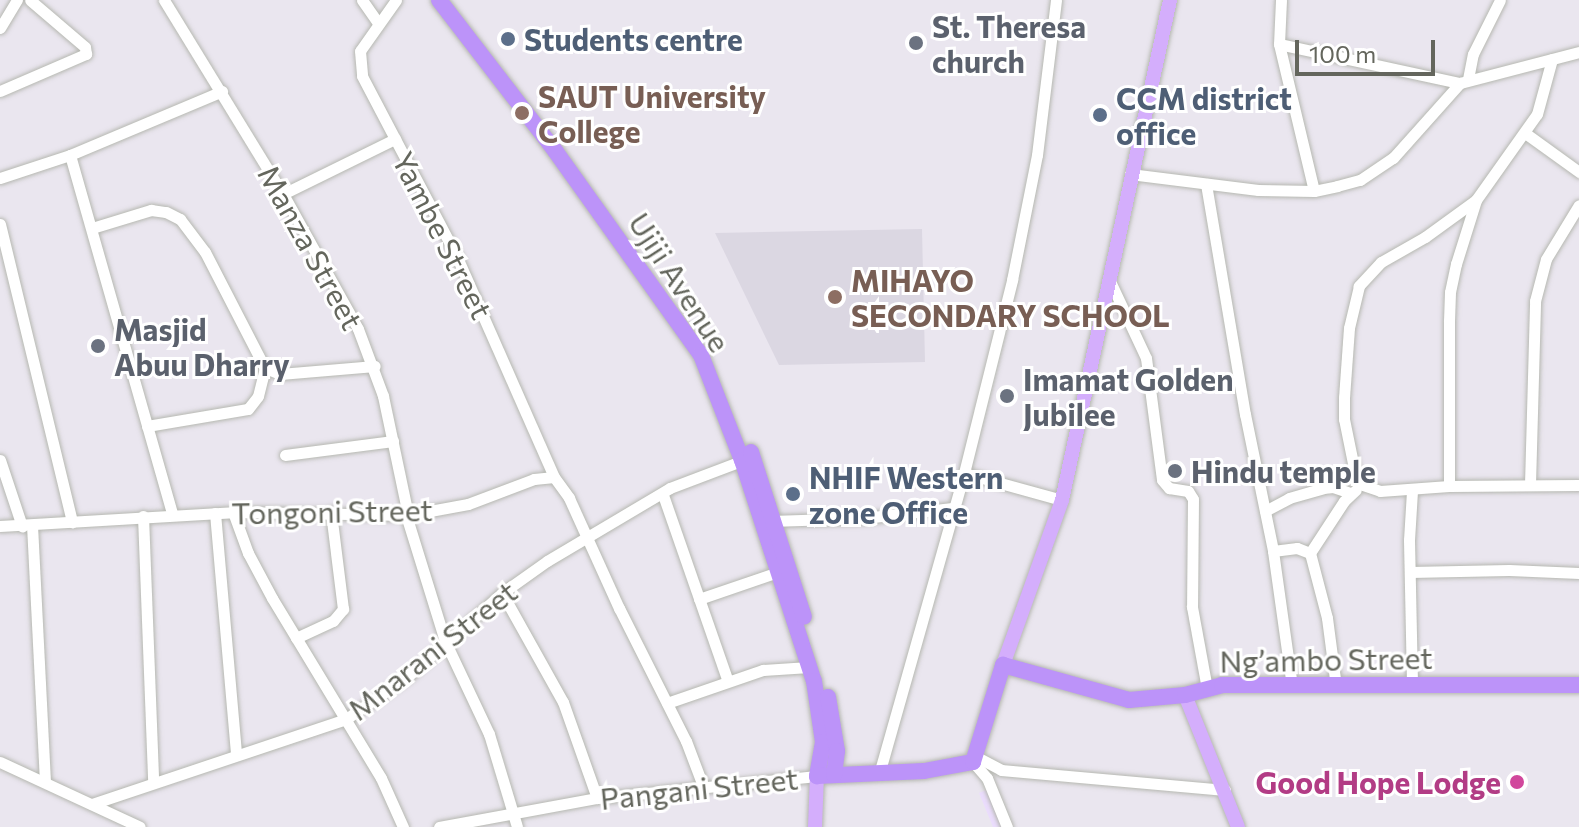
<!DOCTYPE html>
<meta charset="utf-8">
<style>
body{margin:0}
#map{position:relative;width:1579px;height:827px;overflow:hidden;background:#eae6ef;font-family:Commissioner,sans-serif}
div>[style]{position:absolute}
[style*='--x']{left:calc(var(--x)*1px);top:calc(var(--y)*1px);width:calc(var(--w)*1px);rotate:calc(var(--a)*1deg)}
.commercial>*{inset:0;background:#ebddfd}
.education>*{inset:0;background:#dbd7e2}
.roads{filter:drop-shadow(0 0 2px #b6b8b1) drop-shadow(0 0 2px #b6b8b1)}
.minor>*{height:11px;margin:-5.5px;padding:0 5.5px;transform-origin:5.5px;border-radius:5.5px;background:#fff}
.major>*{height:14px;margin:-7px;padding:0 7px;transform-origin:7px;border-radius:7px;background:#d4aefc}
.highway>*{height:16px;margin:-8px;padding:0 8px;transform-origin:8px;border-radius:8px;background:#bc93f9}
.dots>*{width:22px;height:22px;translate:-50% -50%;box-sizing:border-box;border:4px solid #fff;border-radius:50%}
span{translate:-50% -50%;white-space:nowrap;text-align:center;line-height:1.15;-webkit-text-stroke:6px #fff;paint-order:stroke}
.worship-label{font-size:30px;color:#5b616d;font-weight:700}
.left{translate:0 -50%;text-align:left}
.service-label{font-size:30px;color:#4e5e75;font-weight:700}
.education-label{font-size:30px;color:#785e54;font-weight:700}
.street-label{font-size:30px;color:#64665d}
.hotel-label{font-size:30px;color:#b23c85;font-weight:700}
.right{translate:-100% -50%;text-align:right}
.scale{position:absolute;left:1295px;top:40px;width:140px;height:36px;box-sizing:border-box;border:4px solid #64665d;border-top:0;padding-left:10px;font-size:24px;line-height:28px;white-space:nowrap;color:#64665d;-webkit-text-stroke:6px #fff;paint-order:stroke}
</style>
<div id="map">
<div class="commercial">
<div style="clip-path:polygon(993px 787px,1010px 827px,993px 827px,979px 793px)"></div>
</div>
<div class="education">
<div style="clip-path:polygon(922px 229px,925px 362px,779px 365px,715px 233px)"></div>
</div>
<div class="roads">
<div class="minor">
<div style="--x:164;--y:0;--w:228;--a:58.5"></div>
<div style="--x:283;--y:194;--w:154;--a:60.9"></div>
<div style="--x:358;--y:329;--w:72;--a:69.5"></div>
<div style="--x:383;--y:396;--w:122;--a:78.1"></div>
<div style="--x:362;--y:0;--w:29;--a:55"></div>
<div style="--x:396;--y:0;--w:62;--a:125.2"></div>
<div style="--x:360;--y:51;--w:25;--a:85"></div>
<div style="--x:362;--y:76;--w:204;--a:62.3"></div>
<div style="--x:457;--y:257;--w:240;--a:66.2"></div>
<div style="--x:1281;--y:0;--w:44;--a:92.6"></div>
<div style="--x:1279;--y:44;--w:151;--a:76.6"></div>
<div style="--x:0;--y:28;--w:33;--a:-59"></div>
<div style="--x:1279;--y:44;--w:185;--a:12.2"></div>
<div style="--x:1468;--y:79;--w:25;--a:-79"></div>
<div style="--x:1473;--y:54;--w:60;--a:-63.4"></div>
<div style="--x:0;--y:91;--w:94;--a:-23.3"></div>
<div style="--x:86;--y:54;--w:7;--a:-98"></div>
<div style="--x:85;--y:47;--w:72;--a:-139.5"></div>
<div style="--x:1525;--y:133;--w:67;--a:35.8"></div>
<div style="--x:70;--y:155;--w:373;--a:74.1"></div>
<div style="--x:1130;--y:174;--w:129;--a:7.1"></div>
<div style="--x:1258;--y:190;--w:56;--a:1"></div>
<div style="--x:1314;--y:191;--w:24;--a:-12"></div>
<div style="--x:1337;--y:186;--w:24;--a:-15"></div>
<div style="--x:1360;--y:180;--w:40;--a:-34"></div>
<div style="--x:1393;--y:158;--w:101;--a:-48.2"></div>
<div style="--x:1460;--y:83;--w:123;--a:-14.6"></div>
<div style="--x:0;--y:178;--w:74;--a:-18.2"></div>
<div style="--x:70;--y:155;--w:165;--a:-22.8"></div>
<div style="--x:1206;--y:184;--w:233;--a:80.4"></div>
<div style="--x:1245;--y:414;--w:140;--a:78.4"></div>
<div style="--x:1273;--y:551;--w:136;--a:82"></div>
<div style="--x:283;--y:194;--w:125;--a:-26.2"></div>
<div style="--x:1476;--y:200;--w:63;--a:144"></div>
<div style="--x:1425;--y:237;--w:51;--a:150.4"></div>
<div style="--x:1381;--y:262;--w:33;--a:133"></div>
<div style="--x:1359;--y:286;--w:43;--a:103.4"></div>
<div style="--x:1349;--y:328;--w:70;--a:94.1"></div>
<div style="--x:1344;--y:398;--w:21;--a:90"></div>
<div style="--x:1344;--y:419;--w:55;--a:78.5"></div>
<div style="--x:1355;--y:473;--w:14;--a:56"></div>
<div style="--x:1363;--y:485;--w:18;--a:19"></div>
<div style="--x:1380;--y:491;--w:69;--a:-4.1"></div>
<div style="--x:1449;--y:486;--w:130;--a:-0.4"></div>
<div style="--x:0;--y:224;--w:307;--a:76.4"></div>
<div style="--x:92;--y:228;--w:62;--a:-17"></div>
<div style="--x:151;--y:210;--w:15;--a:8"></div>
<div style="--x:166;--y:212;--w:16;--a:27"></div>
<div style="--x:180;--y:219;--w:41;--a:52.9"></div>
<div style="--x:205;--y:252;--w:131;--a:62.7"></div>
<div style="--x:265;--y:368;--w:16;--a:22"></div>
<div style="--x:280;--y:374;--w:95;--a:-4.8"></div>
<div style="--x:1109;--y:279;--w:87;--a:64.9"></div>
<div style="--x:1146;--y:358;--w:123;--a:82.5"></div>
<div style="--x:1162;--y:480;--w:11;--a:49"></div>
<div style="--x:1169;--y:488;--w:19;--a:9"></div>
<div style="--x:1188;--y:491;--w:9;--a:58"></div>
<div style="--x:1193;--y:499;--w:108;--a:90.5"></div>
<div style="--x:1192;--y:607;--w:83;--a:79.6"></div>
<div style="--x:147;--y:426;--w:102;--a:-9.6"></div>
<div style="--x:248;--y:409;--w:16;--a:-52"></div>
<div style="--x:258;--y:396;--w:29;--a:-76"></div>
<div style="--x:285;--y:455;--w:109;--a:-7.4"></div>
<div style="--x:0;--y:460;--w:70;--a:71.6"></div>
<div style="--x:964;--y:473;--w:102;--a:15.4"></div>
<div style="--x:1530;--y:484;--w:183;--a:-88.4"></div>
<div style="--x:1535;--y:301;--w:43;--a:-75.3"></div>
<div style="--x:1546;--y:259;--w:63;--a:-58.6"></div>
<div style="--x:1449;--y:486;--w:165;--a:-90"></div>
<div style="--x:1449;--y:321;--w:29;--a:-88"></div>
<div style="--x:1450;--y:292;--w:29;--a:-78"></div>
<div style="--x:1456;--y:264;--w:67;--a:-72.6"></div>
<div style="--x:1476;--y:200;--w:105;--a:-54.7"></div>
<div style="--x:1537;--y:114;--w:57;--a:-74.7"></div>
<div style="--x:1412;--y:491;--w:49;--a:93.5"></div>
<div style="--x:1409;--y:540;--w:145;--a:88.8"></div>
<div style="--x:663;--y:495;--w:195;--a:70.8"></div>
<div style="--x:1265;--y:511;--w:27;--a:-28"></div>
<div style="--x:1289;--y:498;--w:35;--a:-16"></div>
<div style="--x:1323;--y:488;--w:10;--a:-6"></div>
<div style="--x:1333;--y:487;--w:18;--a:19"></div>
<div style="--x:233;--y:512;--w:44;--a:69.9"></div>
<div style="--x:248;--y:553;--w:51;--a:61.9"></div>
<div style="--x:272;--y:598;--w:210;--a:58.8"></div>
<div style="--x:381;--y:778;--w:54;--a:65.8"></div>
<div style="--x:215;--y:513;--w:242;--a:85"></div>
<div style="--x:406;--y:515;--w:132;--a:72.8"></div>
<div style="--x:445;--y:641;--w:103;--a:64.7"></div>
<div style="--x:489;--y:734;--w:97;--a:73.2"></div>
<div style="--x:143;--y:516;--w:265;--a:87.8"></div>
<div style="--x:770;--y:521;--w:94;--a:-1.8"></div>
<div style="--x:864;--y:518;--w:89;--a:-6.5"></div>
<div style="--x:32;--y:525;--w:256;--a:87.1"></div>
<div style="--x:0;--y:526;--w:233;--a:-3.4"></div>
<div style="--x:233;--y:512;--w:175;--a:1"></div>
<div style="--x:408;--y:515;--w:61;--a:-10.4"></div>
<div style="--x:468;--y:504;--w:71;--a:-20.7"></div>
<div style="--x:534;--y:479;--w:20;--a:-6"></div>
<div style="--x:554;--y:477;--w:26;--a:54"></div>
<div style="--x:569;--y:498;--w:121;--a:65.6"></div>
<div style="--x:619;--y:608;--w:149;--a:63.3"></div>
<div style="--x:686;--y:741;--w:48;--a:69.3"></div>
<div style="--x:1273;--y:551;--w:24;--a:-7"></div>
<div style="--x:1297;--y:548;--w:14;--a:21"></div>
<div style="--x:1310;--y:553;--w:67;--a:75.3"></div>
<div style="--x:1327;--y:618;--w:69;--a:82.5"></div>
<div style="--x:1310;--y:553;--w:62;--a:-56.8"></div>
<div style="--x:1344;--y:501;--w:16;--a:-43"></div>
<div style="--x:1410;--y:572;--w:99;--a:-1.2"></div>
<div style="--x:1509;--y:570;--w:70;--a:2.5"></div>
<div style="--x:502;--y:593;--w:125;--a:60.8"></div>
<div style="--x:563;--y:702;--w:102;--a:70.5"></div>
<div style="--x:699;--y:599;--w:83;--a:-18.9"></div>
<div style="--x:296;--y:638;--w:41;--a:-24.7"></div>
<div style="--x:333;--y:621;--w:16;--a:-50"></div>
<div style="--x:343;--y:609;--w:98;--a:-97.1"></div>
<div style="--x:667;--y:703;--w:102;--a:-19"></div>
<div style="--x:763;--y:670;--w:46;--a:-3.7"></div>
<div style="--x:977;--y:757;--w:27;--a:28"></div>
<div style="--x:1001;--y:770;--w:225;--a:5.1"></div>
<div style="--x:0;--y:762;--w:154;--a:24.9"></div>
<div style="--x:973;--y:762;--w:21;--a:49"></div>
<div style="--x:987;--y:778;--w:53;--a:67.8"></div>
<div style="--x:879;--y:774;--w:313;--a:-74.2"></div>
<div style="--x:964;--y:473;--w:199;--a:-76"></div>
<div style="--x:1012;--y:280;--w:127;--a:-78.7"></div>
<div style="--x:1037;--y:155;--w:156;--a:-83"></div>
<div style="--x:92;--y:804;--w:268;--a:-18.5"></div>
<div style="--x:346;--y:719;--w:75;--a:-34.7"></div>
<div style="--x:408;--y:676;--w:125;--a:-41.4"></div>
<div style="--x:502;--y:593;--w:55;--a:-35.4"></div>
<div style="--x:547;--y:561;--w:143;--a:-30.7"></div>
<div style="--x:670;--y:488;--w:85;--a:-20.8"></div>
<div style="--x:439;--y:827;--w:161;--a:-10.4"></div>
<div style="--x:597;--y:798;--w:221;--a:-5.7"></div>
</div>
<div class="major">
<div style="--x:1003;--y:665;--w:175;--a:-70.3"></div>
<div style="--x:1062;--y:500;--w:512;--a:-77.81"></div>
<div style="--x:1185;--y:695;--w:142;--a:68.1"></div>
<div style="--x:815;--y:827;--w:51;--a:-87.8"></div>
</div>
<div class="highway">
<div style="--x:439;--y:0;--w:192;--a:52.4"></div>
<div style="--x:556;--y:152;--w:249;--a:54.5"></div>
<div style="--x:701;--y:355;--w:113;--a:68.7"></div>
<div style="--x:742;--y:460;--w:232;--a:72"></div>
<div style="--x:814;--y:681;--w:62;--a:81.6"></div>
<div style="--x:823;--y:742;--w:35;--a:100"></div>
<div style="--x:817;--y:776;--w:107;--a:-2.7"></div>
<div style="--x:924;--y:771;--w:50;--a:-10.4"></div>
<div style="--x:973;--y:762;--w:102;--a:-72.8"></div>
<div style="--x:1003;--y:665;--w:131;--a:15.5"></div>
<div style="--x:1129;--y:700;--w:56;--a:-5.1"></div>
<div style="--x:1185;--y:695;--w:38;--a:-15"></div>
<div style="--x:1222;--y:685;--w:357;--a:0"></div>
<div style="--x:751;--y:452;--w:173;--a:72.2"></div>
<div style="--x:828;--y:697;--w:55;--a:80.5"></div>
<div style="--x:837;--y:751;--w:24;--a:97"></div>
</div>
</div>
<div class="dots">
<div style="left:508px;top:39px;background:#5c6f8a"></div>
<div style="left:916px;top:43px;background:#6b7280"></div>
<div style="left:522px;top:113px;background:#8d6e63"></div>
<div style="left:1100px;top:115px;background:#5c6f8a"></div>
<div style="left:835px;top:297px;background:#8d6e63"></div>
<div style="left:98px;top:346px;background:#6b7280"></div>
<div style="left:1007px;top:396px;background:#6b7280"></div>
<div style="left:1175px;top:471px;background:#6b7280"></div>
<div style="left:793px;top:494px;background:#5c6f8a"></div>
<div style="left:1517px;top:782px;background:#d1479c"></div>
</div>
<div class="worship-label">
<span class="left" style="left:932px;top:43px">St. Theresa<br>church</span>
<span class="left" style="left:114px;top:346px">Masjid<br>Abuu Dharry</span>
<span class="left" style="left:1023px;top:396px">Imamat Golden<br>Jubilee</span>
<span class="left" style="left:1191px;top:471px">Hindu temple</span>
</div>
<div class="service-label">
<span class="left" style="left:524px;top:39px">Students centre</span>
<span class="left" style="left:1116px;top:115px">CCM district<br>office</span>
<span class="left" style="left:809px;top:494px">NHIF Western<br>zone Office</span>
</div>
<div class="education-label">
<span class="left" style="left:538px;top:113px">SAUT University<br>College</span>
<span class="left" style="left:851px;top:297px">MIHAYO<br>SECONDARY SCHOOL</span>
</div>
<div class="street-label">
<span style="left:443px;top:235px;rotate:63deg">Yambe Street</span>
<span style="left:311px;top:247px;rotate:61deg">Manza Street</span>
<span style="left:680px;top:282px;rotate:57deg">Ujiji Avenue</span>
<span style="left:332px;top:511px;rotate:-1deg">Tongoni Street</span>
<span style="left:432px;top:650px;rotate:-38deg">Mnarani Street</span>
<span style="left:1326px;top:659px;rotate:-1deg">Ng’ambo Street</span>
<span style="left:699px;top:788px;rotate:-6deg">Pangani Street</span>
</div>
<div class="hotel-label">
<span class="right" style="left:1501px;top:782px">Good Hope Lodge</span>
</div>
<div class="scale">100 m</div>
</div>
